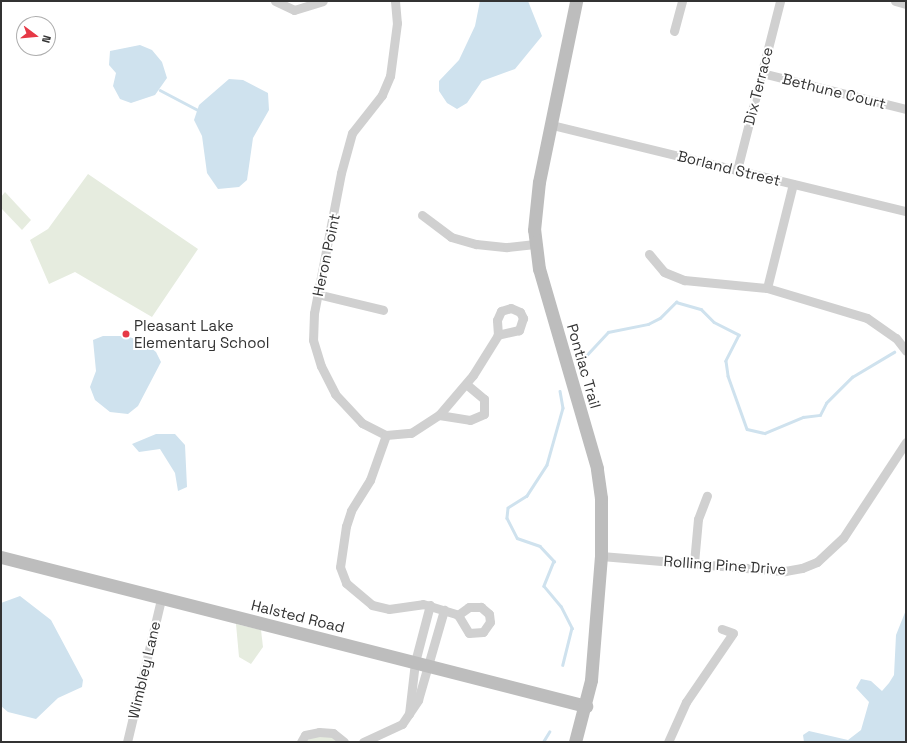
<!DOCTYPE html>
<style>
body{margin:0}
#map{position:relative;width:907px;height:743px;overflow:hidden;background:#fff;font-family:"Space Grotesk",sans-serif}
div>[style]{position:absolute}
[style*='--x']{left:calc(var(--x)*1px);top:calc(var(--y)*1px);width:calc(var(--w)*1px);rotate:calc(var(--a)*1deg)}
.green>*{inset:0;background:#e6ecdf}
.water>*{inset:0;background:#cfe2ee}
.stream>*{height:2.5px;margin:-1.25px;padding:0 1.25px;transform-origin:1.25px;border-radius:1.25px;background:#cfe2ee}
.street>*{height:9px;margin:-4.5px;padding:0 4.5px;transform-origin:4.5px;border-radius:4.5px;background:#d0d0d0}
.secondary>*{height:13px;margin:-6.5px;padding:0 6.5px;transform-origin:6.5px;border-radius:6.5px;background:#bdbdbd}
.dots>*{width:11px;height:11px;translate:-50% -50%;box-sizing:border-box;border:2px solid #fff;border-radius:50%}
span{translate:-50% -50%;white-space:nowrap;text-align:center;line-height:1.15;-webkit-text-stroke:4px #fff;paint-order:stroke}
.street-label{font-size:15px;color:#333}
.poi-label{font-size:15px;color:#333}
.left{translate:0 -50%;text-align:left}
.frame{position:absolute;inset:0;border:2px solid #333;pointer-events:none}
.north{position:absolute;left:16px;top:16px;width:40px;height:40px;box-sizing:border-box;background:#fff;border:1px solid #adadad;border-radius:50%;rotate:106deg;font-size:11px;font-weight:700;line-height:16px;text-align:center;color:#333}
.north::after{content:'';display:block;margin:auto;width:14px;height:18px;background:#e63946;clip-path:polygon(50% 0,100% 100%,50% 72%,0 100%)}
</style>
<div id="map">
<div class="green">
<div style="clip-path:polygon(88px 174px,198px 249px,152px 317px,75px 272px,49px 284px,30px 240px,48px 229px)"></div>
<div style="clip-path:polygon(5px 192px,31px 220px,22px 230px,1px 208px,1px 197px)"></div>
<div style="clip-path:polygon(236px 624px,261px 630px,263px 647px,251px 664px,239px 657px)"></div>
<div style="clip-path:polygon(313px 736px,332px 737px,337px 742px,306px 742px)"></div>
</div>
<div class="water">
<div style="clip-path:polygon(480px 1px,528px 1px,542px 36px,515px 69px,482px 81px,467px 103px,457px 109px,447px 103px,439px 91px,439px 81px,459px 60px,475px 26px)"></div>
<div style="clip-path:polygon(140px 45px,152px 50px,162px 62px,167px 78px,155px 95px,131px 103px,120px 99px,113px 86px,116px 73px,109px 65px,110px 51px)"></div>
<div style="clip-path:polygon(229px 79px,243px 80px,268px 93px,269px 110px,253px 138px,247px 180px,239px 187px,218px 189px,207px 173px,202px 136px,194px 120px,199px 105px)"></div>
<div style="clip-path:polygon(103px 336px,127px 336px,145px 343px,156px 352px,161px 362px,138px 406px,128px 414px,110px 412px,95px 400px,90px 387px,96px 371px,93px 340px)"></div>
<div style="clip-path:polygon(156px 434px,175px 434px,185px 445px,187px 487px,178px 491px,175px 473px,160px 449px,139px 452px,132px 444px)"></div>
<div style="clip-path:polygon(20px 596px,51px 620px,83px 680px,82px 687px,58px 698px,36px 719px,8px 712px,1px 706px,1px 603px)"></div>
<div style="clip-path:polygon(906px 610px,906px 742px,804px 742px,803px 735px,809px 731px,848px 740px,861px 730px,869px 702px,856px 688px,861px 679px,871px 681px,882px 691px,889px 683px,894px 675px,896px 635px)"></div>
</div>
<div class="stream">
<div style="--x:160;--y:90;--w:43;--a:27.8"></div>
<div style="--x:582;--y:360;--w:38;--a:-47"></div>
<div style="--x:608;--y:332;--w:41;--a:-11.3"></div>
<div style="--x:648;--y:324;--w:13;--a:-27"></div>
<div style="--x:660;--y:318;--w:23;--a:-45"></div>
<div style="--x:676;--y:302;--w:26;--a:16"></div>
<div style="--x:701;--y:309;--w:18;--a:45"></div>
<div style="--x:714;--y:322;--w:28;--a:27"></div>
<div style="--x:739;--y:335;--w:29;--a:117"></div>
<div style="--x:726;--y:361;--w:15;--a:82"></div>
<div style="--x:728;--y:376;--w:56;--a:70.3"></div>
<div style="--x:747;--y:429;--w:18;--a:13"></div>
<div style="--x:765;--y:433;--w:41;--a:-22.8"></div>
<div style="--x:803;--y:417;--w:17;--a:-7"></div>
<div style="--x:820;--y:415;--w:13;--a:-63"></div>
<div style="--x:826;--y:403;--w:37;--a:-45"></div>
<div style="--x:852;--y:377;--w:49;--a:-30.8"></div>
<div style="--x:560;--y:391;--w:17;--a:80"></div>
<div style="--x:563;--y:408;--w:59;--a:105.7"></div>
<div style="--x:547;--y:465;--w:37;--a:123"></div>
<div style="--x:527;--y:496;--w:22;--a:148"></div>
<div style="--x:508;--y:508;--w:10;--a:96"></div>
<div style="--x:507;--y:518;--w:22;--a:63"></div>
<div style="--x:517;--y:538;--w:24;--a:19"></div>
<div style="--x:540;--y:546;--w:21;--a:47"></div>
<div style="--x:554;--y:561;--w:27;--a:112"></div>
<div style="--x:544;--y:586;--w:26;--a:50"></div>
<div style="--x:561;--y:606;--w:25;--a:63"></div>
<div style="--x:572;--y:628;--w:38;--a:104"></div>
<div style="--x:543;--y:742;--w:12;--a:-59"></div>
</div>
<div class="street">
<div style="--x:275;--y:1;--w:21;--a:25"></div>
<div style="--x:294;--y:10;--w:30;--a:-17"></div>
<div style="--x:395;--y:1;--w:22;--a:85"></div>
<div style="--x:397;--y:23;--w:53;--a:97.5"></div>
<div style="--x:390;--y:76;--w:21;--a:113"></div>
<div style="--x:382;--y:95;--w:48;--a:128.3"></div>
<div style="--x:352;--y:133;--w:41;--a:105.4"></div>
<div style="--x:341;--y:173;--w:143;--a:100.9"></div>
<div style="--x:314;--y:313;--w:27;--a:92"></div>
<div style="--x:313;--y:340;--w:27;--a:73"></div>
<div style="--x:321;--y:366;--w:31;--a:63"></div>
<div style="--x:335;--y:394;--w:40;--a:47"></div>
<div style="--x:362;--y:423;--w:27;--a:27"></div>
<div style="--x:386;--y:435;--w:25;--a:-5"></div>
<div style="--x:411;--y:433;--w:33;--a:-33"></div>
<div style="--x:439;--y:415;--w:52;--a:-49.6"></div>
<div style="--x:473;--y:375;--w:47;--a:-58"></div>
<div style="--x:498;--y:335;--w:15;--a:-94"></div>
<div style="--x:497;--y:320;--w:10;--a:-66"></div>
<div style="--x:501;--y:311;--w:10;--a:-17"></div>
<div style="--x:511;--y:308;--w:10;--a:24"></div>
<div style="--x:520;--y:312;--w:7;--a:63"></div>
<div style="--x:523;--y:318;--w:13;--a:108"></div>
<div style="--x:519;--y:330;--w:22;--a:167"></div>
<div style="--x:895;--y:1;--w:11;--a:15"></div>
<div style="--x:674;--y:31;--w:31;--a:-75"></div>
<div style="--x:762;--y:73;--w:148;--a:14"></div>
<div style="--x:552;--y:125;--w:364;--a:13.7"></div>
<div style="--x:737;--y:170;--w:174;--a:-75.7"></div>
<div style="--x:422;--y:215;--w:36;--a:37"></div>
<div style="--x:451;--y:237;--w:26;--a:16"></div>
<div style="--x:476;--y:244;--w:31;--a:6"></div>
<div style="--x:507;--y:247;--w:28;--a:-6"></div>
<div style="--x:649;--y:254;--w:23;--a:50"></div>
<div style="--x:664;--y:272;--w:22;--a:22"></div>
<div style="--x:684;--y:280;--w:83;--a:5.5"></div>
<div style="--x:767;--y:288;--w:104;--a:16.7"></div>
<div style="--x:867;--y:318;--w:35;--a:35"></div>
<div style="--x:896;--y:338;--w:16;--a:52"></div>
<div style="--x:767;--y:288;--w:107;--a:-76"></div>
<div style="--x:317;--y:294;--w:68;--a:13.6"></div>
<div style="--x:439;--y:415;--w:31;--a:9"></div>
<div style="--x:470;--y:420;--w:15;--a:-23"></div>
<div style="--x:484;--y:414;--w:15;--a:-90"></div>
<div style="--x:484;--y:399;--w:23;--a:-140"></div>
<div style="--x:386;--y:435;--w:48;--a:109.6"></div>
<div style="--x:370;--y:480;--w:36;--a:122"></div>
<div style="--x:351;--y:511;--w:16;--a:108"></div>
<div style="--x:346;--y:526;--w:41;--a:98.3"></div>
<div style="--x:340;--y:567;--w:17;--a:69"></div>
<div style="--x:346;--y:583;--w:34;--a:40"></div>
<div style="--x:372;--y:605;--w:17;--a:13"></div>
<div style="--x:389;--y:609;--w:34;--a:-8"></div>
<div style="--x:423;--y:604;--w:37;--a:17"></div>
<div style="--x:458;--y:615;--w:21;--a:59"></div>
<div style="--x:469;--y:633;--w:14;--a:-4"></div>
<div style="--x:483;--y:632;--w:12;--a:-55"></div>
<div style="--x:490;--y:622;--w:8;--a:-97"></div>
<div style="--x:489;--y:614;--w:11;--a:-139"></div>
<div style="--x:481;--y:607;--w:12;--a:180"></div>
<div style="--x:469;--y:607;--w:14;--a:144"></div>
<div style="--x:601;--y:556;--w:185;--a:4.7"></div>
<div style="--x:785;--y:571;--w:17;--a:-10"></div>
<div style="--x:802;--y:568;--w:16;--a:-22"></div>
<div style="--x:817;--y:562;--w:35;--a:-43"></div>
<div style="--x:843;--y:538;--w:115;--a:-56.7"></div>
<div style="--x:694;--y:563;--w:44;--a:-84.8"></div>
<div style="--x:698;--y:519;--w:25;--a:-69"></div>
<div style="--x:409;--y:714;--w:52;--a:-83.4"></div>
<div style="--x:415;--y:662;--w:59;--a:-75.3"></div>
<div style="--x:127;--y:742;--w:147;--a:-76.6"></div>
<div style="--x:301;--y:742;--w:8;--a:-60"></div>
<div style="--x:305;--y:735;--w:14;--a:-12"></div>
<div style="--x:319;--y:732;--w:14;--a:4"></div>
<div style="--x:333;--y:733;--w:14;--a:39"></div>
<div style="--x:363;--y:742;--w:43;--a:-24.8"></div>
<div style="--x:402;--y:724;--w:29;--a:-56"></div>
<div style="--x:418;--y:700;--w:94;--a:-73.9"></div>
<div style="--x:668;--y:742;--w:44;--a:-65.8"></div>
<div style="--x:686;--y:702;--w:83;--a:-55.7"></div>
<div style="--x:733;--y:633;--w:12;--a:-160"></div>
</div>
<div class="secondary">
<div style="--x:1;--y:557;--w:604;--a:14.29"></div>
<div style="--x:575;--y:742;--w:64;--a:-75.5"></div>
<div style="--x:591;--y:680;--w:124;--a:-85.4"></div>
<div style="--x:601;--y:556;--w:58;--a:-90"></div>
<div style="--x:601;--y:498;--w:30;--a:-98"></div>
<div style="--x:597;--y:468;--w:207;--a:-106.2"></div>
<div style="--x:539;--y:269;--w:39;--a:-97"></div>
<div style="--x:534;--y:230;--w:48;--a:-84.1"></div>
<div style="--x:539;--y:182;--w:185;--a:-78.4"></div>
</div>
<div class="dots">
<div style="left:126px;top:334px;background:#e63946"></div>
</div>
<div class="street-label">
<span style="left:758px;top:86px;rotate:-76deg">Dix Terrace</span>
<span style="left:834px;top:91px;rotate:14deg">Bethune Court</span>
<span style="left:729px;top:168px;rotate:14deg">Borland Street</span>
<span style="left:326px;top:255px;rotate:-78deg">Heron Point</span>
<span style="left:584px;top:366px;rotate:74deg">Pontiac Trail</span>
<span style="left:725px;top:565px;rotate:4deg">Rolling Pine Drive</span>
<span style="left:298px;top:616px;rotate:14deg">Halsted Road</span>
<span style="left:144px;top:670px;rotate:-77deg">Wimbley Lane</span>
</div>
<div class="poi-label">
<span class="left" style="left:134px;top:334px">Pleasant Lake<br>Elementary School</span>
</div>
<div class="frame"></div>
<div class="north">N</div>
</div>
